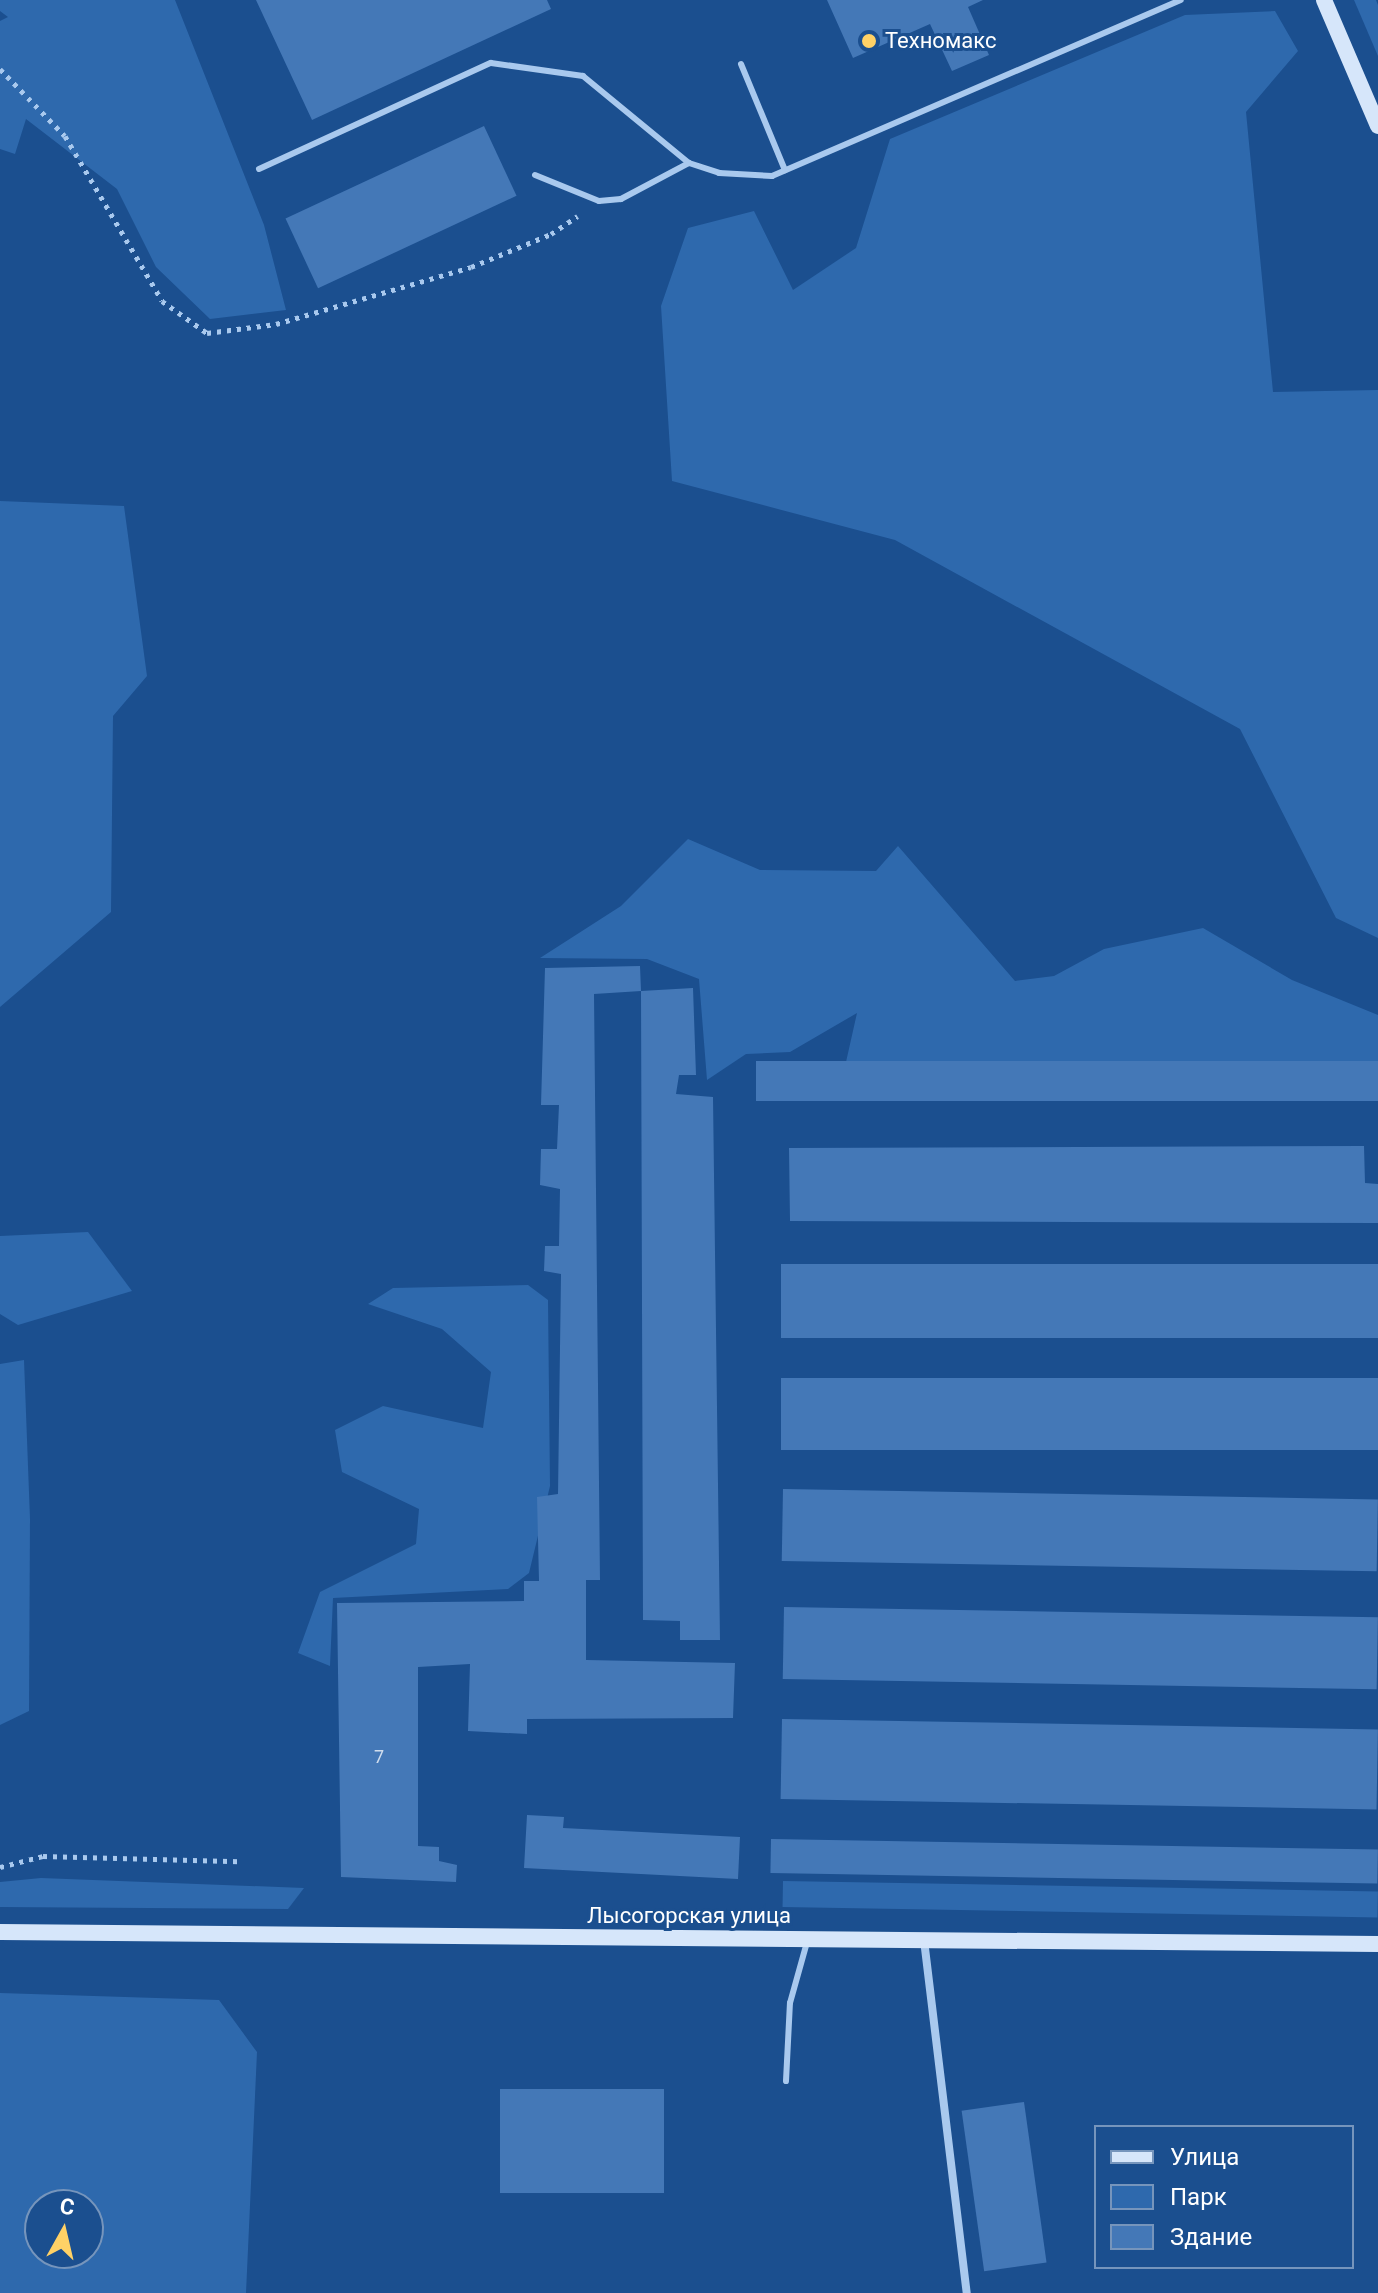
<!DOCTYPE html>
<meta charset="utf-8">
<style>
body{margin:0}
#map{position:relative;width:1378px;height:2293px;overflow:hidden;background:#1b4f8f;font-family:Roboto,sans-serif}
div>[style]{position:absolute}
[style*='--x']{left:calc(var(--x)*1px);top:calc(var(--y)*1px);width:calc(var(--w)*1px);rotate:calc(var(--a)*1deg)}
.green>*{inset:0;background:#2e69ad;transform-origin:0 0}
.building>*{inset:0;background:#4478b7;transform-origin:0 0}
.path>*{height:5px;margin-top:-2.5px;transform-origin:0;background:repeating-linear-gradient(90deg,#a9c9ee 0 4px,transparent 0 10px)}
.lane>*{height:6px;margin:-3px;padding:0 3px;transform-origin:3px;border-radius:3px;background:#a9c9ee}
.street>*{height:8px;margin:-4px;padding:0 4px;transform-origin:4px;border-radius:4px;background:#a9c9ee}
.secondary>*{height:16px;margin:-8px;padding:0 8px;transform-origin:8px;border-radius:8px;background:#d6e6fa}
.dots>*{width:22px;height:22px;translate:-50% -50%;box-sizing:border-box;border:4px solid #1b4f8f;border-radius:50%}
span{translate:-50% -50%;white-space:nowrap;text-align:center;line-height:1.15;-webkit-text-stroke:6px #1b4f8f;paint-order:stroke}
.number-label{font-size:18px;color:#d0dded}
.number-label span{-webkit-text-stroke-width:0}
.poi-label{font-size:22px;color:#fff}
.left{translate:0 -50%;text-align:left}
.street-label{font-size:22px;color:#fff}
.legend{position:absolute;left:1094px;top:2125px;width:260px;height:144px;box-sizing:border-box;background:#1b4f8f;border:2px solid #7695bc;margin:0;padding:10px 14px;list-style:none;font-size:24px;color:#fff}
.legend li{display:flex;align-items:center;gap:16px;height:40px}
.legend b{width:40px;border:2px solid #7695bc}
.north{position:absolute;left:24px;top:2189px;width:80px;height:80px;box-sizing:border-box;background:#1b4f8f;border:2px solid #7695bc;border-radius:50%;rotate:8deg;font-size:22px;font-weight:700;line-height:32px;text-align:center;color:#fff}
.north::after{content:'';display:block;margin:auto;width:28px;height:36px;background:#ffd166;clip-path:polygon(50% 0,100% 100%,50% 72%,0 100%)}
</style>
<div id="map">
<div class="green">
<div style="clip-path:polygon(0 0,175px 0,264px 225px,286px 310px,210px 319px,156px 267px,117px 189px,26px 119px,15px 154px,0 149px,0 21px,8px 17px,0 11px)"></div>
<div style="clip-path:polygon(1354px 0,1376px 0,1378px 5px,1378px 56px)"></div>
<div style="clip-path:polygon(1275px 11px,1298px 51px,1246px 112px,1273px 392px,1378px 390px,1378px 938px,1336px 918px,1240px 729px,895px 540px,672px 481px,661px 306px,688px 228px,754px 211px,793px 290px,856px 248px,890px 139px,1185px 15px)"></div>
<div style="clip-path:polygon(0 501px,124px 506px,147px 676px,113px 716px,111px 912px,0 1007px)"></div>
<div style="clip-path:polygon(688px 839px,760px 870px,876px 871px,898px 846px,1015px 981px,1054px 976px,1104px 949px,1203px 928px,1292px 980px,1378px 1015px,1378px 1065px,846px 1062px,857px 1013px,790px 1052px,746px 1054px,707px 1080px,699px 979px,647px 959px,540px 958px,621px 906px)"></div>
<div style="clip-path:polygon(88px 1232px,132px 1291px,18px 1325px,0 1314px,0 1236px)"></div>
<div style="clip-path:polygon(528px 1285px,548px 1300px,550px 1486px,529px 1573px,508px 1589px,333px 1598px,330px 1666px,298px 1653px,320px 1592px,416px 1544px,419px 1509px,342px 1472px,335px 1430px,383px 1406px,483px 1428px,491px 1372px,442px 1329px,368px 1304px,393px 1288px)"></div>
<div style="clip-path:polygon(24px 1360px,30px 1519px,29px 1711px,0 1725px,0 1364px)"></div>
<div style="clip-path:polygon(41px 1878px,304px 1888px,288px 1909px,0 1907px,0 1882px)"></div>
<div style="left:783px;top:1881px;width:595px;height:26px;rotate:1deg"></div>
<div style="clip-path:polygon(evenodd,0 1993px,219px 2000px,257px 2052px,246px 2293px,0 2293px,0 1993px,40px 2205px,88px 2205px,88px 2253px,40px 2253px,40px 2205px)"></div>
</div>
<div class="building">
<div style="clip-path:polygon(256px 0,547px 0,551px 9px,312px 120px)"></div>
<div style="clip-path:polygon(827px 0,983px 0,968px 7px,989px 55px,952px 71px,930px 24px,853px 58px)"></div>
<div style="left:484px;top:126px;width:77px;height:219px;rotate:65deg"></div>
<div style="clip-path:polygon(640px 966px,641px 991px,594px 994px,600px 1580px,586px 1580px,586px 1660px,735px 1663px,733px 1718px,527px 1719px,527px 1734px,468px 1731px,470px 1664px,418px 1667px,418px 1846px,439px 1847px,439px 1861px,457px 1865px,456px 1882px,341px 1877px,337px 1603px,524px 1601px,524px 1581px,539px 1581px,537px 1497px,558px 1494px,561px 1274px,544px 1271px,545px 1246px,559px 1246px,560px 1189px,540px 1185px,541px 1149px,557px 1149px,559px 1105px,541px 1105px,545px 968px)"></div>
<div style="clip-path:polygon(693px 988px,696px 1075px,679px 1075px,676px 1094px,713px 1097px,720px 1640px,680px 1640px,680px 1621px,643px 1620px,641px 991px)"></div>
<div style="left:756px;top:1061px;width:622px;height:40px"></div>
<div style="clip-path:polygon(1364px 1146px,1365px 1183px,1378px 1184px,1378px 1223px,790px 1221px,789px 1148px)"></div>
<div style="left:781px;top:1264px;width:597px;height:74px"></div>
<div style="left:781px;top:1378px;width:597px;height:72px"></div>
<div style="left:783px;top:1489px;width:595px;height:72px;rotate:1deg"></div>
<div style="left:784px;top:1607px;width:594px;height:72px;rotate:1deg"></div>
<div style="left:782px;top:1719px;width:596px;height:80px;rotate:1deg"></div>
<div style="clip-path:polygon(527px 1815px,564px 1817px,563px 1828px,740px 1837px,738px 1879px,524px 1868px)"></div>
<div style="left:771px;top:1839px;width:607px;height:34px;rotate:1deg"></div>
<div style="left:500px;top:2089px;width:164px;height:104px"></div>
<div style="left:1024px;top:2102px;width:162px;height:63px;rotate:82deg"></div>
</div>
<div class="path">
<div style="--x:0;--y:69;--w:93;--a:45.9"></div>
<div style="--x:65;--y:136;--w:191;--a:59.5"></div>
<div style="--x:162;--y:301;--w:55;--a:35.4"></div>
<div style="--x:207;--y:333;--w:70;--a:-7.4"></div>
<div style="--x:276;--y:324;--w:203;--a:-16.3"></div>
<div style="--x:471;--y:267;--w:87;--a:-22.4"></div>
<div style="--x:551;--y:234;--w:32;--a:-34"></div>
<div style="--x:0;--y:1867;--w:44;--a:-14.3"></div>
<div style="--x:43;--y:1856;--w:196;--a:1.5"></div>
</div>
<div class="lane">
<div style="--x:741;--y:64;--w:115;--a:67.5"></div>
<div style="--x:259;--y:169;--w:255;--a:-24.6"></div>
<div style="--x:491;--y:63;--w:93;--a:8"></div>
<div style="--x:583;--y:76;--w:137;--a:39.4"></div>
<div style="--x:689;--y:163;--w:32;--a:18"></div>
<div style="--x:719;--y:173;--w:53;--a:3.2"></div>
<div style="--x:772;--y:176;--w:445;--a:-23.3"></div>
<div style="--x:535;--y:175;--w:69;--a:22.1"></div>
<div style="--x:599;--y:201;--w:22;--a:-5"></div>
<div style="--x:621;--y:199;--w:77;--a:-27.9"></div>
<div style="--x:786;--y:2081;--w:78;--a:-87.1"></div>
<div style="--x:790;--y:2003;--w:63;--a:-74.4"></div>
</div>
<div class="street">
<div style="--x:924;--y:1940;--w:356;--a:83.1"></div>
</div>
<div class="secondary">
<div style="--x:1324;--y:0;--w:137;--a:66.8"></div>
<div style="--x:0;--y:1932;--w:1378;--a:0.5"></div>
</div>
<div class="dots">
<div style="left:869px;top:41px;background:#ffd166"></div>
</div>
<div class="number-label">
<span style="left:379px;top:1757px">7</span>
</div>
<div class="poi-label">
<span class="left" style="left:885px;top:41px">Техномакс</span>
</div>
<div class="street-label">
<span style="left:689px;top:1916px">Лысогорская улица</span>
</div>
<ul class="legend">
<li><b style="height:10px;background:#d6e6fa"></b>Улица</li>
<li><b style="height:22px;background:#2e69ad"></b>Парк</li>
<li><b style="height:22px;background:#4478b7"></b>Здание</li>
</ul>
<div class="north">С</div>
</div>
